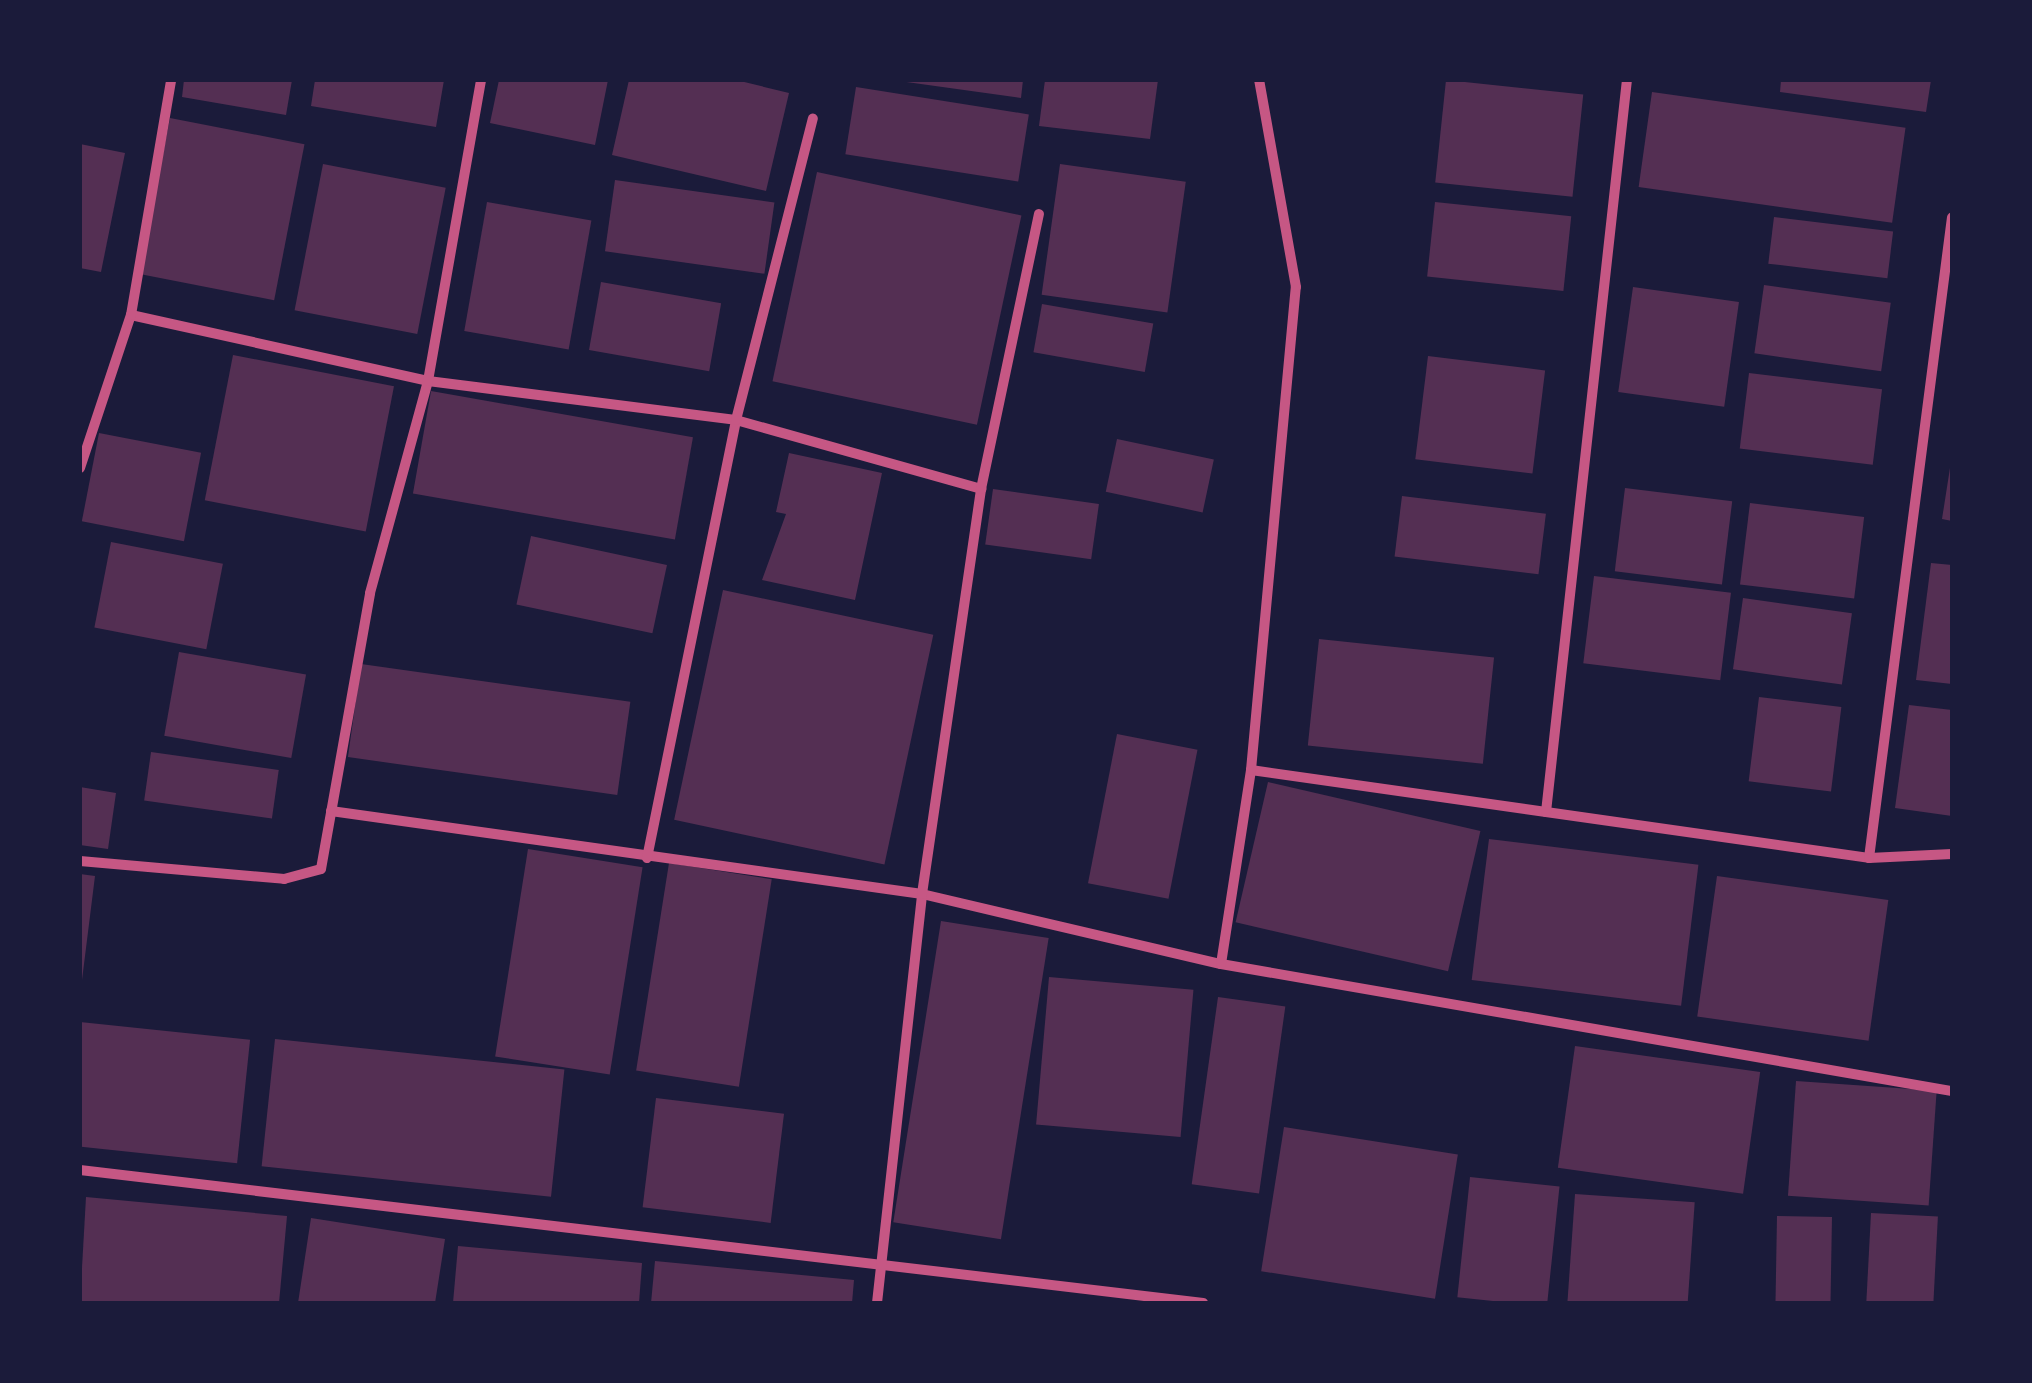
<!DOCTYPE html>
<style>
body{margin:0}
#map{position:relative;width:2032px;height:1383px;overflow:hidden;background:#1b1b3a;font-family:Jost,sans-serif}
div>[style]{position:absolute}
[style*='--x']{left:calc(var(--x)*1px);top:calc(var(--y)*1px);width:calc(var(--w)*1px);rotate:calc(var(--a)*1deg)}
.building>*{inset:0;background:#542f53;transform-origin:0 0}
.minor>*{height:10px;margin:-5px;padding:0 5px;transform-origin:5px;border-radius:5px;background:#c65784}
span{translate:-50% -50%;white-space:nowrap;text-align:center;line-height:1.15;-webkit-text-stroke:8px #1b1b3a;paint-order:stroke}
.frame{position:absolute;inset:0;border:82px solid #1b1b3a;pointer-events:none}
</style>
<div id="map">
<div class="building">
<div style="clip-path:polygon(184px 80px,292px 80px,286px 115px,182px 97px)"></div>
<div style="clip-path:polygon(315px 80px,444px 80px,436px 127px,311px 106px)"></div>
<div style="clip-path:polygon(499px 80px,608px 80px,595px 145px,490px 123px)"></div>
<div style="clip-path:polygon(629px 80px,736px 80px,789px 93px,766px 191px,612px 155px)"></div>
<div style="clip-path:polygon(892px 80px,1023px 80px,1021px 98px)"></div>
<div style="clip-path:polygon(1045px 80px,1158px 80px,1150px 139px,1039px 126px)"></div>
<div style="left:1446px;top:80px;width:138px;height:103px;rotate:6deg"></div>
<div style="clip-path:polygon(1781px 80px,1931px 80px,1926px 112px,1780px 92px)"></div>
<div style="left:856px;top:87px;width:175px;height:68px;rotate:9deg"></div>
<div style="left:1652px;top:92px;width:256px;height:96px;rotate:8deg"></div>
<div style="left:170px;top:118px;width:137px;height:159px;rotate:11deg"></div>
<div style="clip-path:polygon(80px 144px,125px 153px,101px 272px,80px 268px)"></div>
<div style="left:323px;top:164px;width:125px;height:149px;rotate:11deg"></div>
<div style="left:1060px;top:164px;width:127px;height:132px;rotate:8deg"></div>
<div style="left:817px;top:172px;width:209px;height:214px;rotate:12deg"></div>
<div style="left:615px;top:180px;width:161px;height:72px;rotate:8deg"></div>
<div style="left:487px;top:202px;width:106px;height:131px;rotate:10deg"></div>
<div style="left:1435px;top:202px;width:137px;height:75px;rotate:6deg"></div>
<div style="left:1774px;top:217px;width:120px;height:47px;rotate:7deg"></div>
<div style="left:601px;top:282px;width:122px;height:69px;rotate:10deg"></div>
<div style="left:1764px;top:285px;width:128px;height:69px;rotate:8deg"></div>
<div style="left:1633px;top:287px;width:107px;height:106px;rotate:8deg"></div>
<div style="left:1042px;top:304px;width:113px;height:49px;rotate:10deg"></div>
<div style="left:233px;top:355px;width:164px;height:148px;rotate:11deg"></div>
<div style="left:1428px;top:356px;width:118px;height:104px;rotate:7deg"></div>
<div style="left:1749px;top:373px;width:134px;height:76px;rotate:7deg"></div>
<div style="left:431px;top:391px;width:266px;height:104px;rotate:10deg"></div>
<div style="left:99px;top:433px;width:104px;height:90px;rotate:11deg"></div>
<div style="left:1117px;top:439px;width:99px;height:54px;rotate:12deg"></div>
<div style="clip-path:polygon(789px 453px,882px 473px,855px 600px,762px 580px,786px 514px,776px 512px)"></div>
<div style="clip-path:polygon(1950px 468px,1952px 468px,1952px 521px,1942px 519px)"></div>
<div style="left:1625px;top:488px;width:108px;height:84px;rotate:7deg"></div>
<div style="left:993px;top:489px;width:107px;height:56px;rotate:8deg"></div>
<div style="left:1402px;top:496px;width:145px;height:61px;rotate:7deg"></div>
<div style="left:1750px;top:503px;width:115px;height:82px;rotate:7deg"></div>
<div style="left:531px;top:536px;width:139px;height:70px;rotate:12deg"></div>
<div style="left:111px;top:542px;width:114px;height:87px;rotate:11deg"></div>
<div style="clip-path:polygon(1931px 563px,1952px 565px,1952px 684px,1916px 680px)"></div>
<div style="left:1594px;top:576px;width:138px;height:88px;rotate:7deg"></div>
<div style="left:723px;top:590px;width:215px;height:235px;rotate:12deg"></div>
<div style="left:1743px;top:598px;width:110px;height:72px;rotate:8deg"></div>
<div style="left:1319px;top:639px;width:176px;height:107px;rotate:6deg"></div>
<div style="left:179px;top:652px;width:129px;height:85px;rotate:10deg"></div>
<div style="left:361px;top:664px;width:272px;height:94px;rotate:8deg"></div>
<div style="left:1759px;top:697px;width:83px;height:85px;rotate:7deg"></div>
<div style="clip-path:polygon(1909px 705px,1952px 710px,1952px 816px,1895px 808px)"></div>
<div style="left:1117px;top:734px;width:82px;height:152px;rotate:11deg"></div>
<div style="left:151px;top:752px;width:129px;height:49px;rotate:8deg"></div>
<div style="left:1268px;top:782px;width:218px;height:144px;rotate:13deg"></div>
<div style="clip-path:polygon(80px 787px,116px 793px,108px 849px,80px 845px)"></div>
<div style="left:1489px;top:839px;width:211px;height:142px;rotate:7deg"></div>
<div style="left:528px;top:849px;width:116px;height:210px;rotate:9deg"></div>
<div style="left:669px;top:863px;width:104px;height:210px;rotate:9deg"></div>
<div style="clip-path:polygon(80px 874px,95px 876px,82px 980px,80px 980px)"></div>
<div style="left:1717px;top:876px;width:173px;height:142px;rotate:8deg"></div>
<div style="left:941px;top:921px;width:109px;height:305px;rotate:9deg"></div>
<div style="left:1049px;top:977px;width:145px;height:148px;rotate:5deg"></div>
<div style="left:1218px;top:997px;width:68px;height:189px;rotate:8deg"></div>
<div style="left:80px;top:1022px;width:171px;height:124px;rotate:6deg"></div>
<div style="left:275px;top:1039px;width:291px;height:128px;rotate:6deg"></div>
<div style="left:1575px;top:1046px;width:187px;height:123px;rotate:8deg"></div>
<div style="left:1796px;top:1081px;width:141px;height:115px;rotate:4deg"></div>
<div style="left:656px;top:1098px;width:129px;height:110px;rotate:7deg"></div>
<div style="left:1284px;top:1127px;width:176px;height:146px;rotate:9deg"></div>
<div style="left:1470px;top:1177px;width:90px;height:121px;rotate:6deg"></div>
<div style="left:1575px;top:1194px;width:120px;height:109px;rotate:4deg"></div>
<div style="clip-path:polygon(86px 1197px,287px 1216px,279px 1303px,80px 1303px)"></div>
<div style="left:1871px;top:1213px;width:67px;height:90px;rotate:3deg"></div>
<div style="left:1777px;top:1216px;width:55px;height:87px;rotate:1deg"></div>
<div style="clip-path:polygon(311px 1218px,445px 1239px,435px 1303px,298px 1303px)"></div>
<div style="clip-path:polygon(458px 1246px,642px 1263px,639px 1303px,453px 1303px)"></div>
<div style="clip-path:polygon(655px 1261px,854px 1280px,852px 1303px,651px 1303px)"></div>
</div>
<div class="minor">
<div style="--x:131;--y:315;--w:304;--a:12.5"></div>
<div style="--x:428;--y:381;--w:310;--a:7.2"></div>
<div style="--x:736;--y:420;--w:255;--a:15.7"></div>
<div style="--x:80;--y:468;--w:161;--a:-71.6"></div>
<div style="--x:131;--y:315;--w:238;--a:-80.3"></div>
<div style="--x:1251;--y:770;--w:624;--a:8.1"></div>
<div style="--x:1869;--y:858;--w:83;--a:-2.8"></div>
<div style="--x:331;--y:811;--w:597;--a:7.99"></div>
<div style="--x:922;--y:894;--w:307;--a:13.2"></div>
<div style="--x:1221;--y:964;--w:742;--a:9.86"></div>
<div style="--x:1546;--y:812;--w:736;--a:-83.69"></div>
<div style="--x:647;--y:858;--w:447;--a:-78.5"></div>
<div style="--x:736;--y:420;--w:311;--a:-75.7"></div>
<div style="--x:1869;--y:858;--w:646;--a:-82.62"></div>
<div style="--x:80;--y:861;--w:205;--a:5"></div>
<div style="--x:284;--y:879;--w:38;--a:-15"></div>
<div style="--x:321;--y:869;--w:280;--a:-79.9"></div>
<div style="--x:370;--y:593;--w:220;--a:-74.7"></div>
<div style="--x:428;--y:381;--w:306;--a:-80"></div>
<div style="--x:1221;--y:964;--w:196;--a:-81.2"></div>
<div style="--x:1251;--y:770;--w:485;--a:-84.7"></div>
<div style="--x:1296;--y:287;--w:210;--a:-100.1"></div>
<div style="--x:80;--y:1170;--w:1131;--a:6.75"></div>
<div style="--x:877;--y:1303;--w:411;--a:-83.7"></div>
<div style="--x:922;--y:894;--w:409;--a:-81.7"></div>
<div style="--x:981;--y:489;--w:281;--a:-78.1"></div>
</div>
<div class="frame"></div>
</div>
